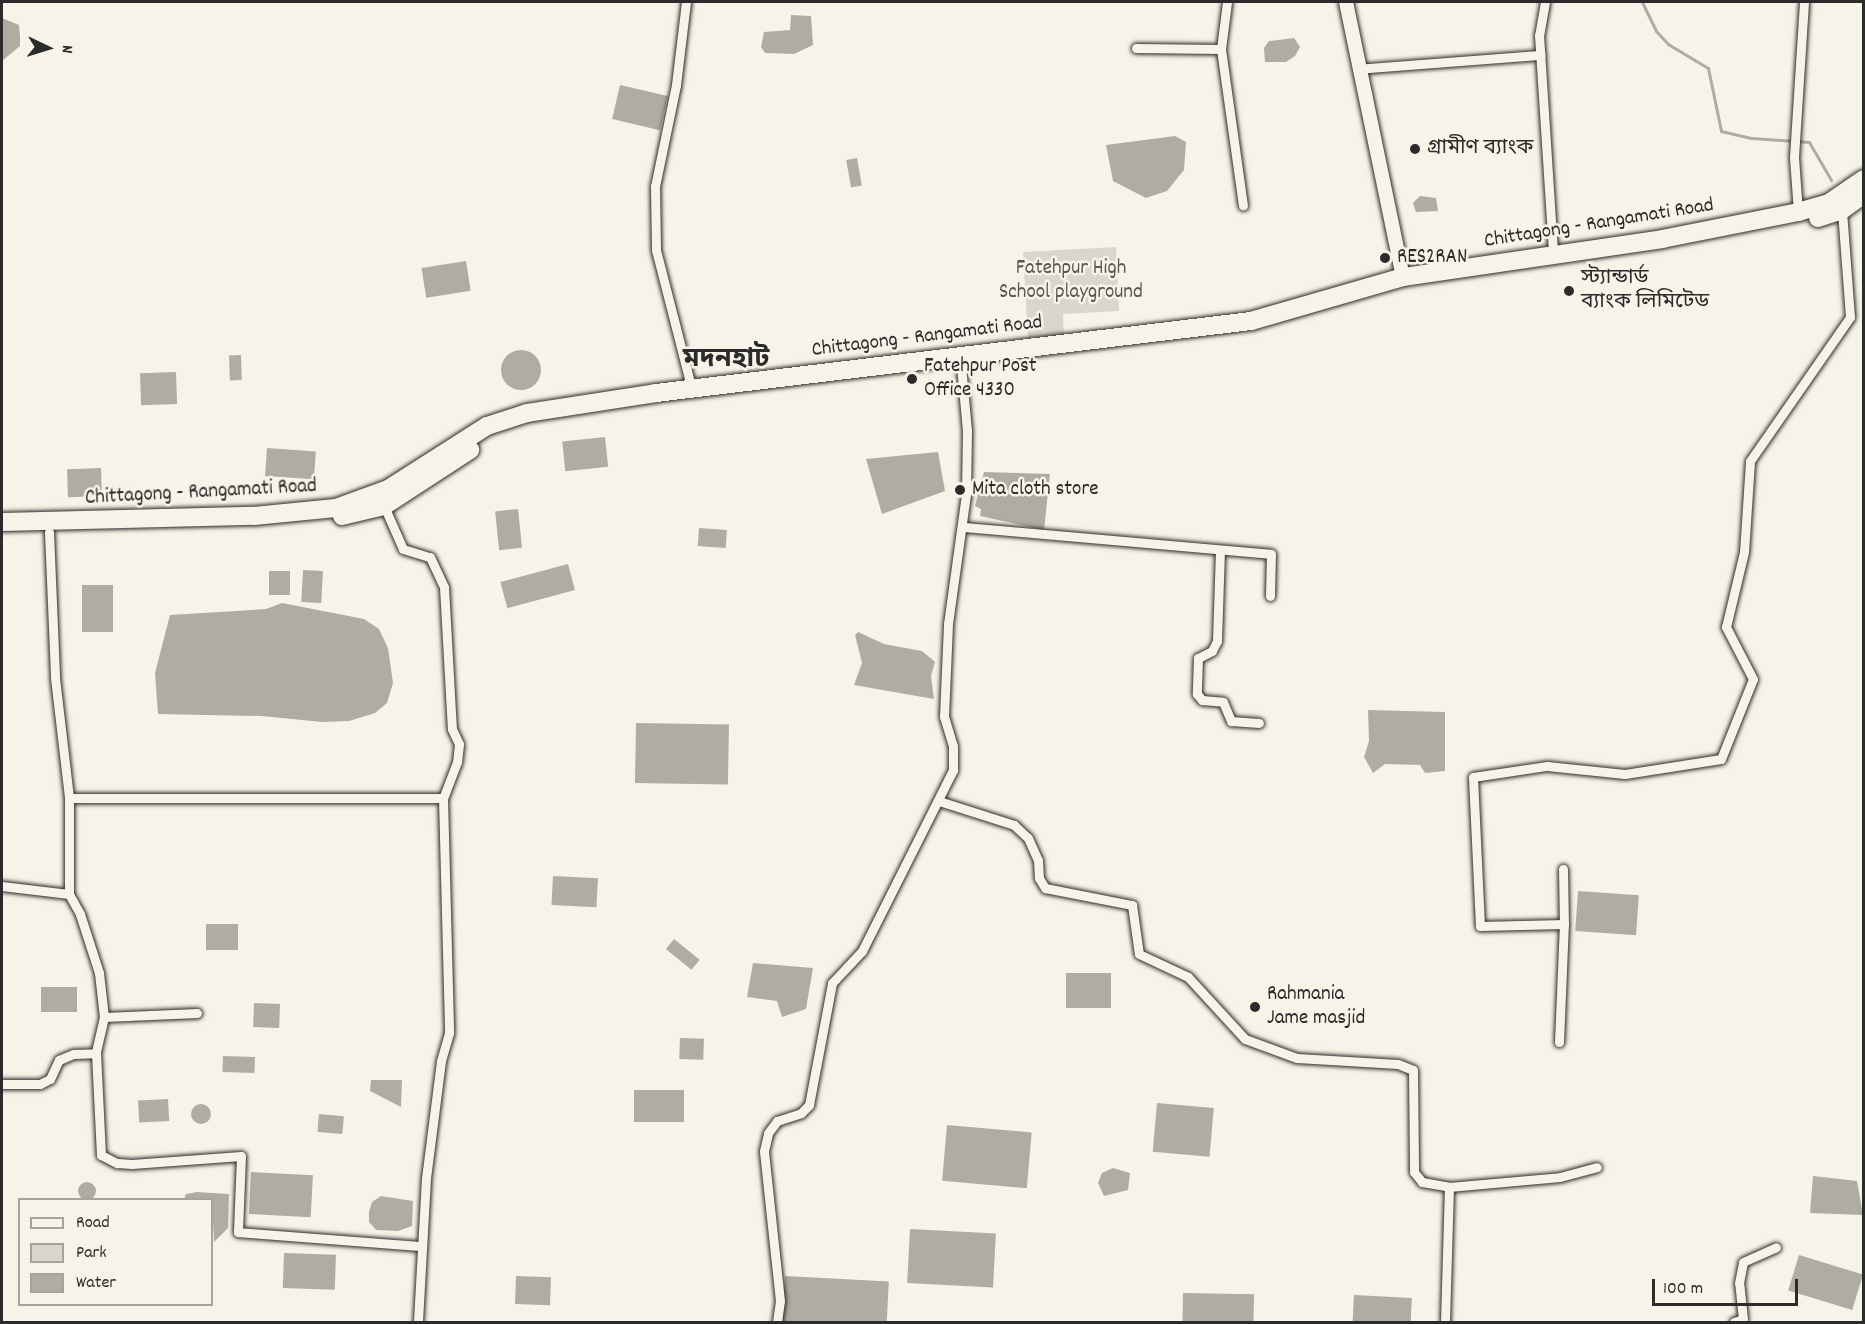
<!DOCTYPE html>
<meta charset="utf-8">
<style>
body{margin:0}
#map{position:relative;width:1865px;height:1324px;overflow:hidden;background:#f7f3e8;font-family:Dekko,"Noto Sans Bengali",sans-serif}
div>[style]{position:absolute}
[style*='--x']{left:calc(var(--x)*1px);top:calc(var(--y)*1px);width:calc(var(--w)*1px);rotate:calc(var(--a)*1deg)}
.green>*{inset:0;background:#dad6cc}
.water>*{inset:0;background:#afaca4;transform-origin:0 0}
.round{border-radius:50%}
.stream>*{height:3px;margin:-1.5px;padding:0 1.5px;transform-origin:1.5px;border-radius:1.5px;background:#afaca4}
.roads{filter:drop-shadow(0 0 2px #2b2b2b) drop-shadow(0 0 2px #2b2b2b)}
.street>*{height:9px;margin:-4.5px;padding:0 4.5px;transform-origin:4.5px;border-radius:4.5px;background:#f7f3e8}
.secondary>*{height:14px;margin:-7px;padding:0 7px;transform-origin:7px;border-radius:7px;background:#f7f3e8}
.highway>*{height:18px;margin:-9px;padding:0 9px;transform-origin:9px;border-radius:9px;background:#f7f3e8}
.dots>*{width:16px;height:16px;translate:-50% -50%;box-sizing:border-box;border:3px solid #f7f3e8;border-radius:50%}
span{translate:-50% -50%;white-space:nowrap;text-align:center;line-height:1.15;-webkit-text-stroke:5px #f7f3e8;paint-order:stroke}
.poi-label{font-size:21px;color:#2b2b2b}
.left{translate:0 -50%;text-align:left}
.street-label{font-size:21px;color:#2b2b2b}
.park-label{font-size:21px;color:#575653}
.district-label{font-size:27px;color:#2b2b2b;font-weight:700}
.frame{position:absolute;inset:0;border:3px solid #2b2b2b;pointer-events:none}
.legend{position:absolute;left:18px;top:1198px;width:195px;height:108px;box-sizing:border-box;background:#f7f3e8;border:2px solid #a5a39c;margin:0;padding:8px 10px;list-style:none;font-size:18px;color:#2b2b2b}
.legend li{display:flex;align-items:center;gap:12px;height:30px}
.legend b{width:30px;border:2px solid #a5a39c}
.north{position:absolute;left:18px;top:18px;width:60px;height:60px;-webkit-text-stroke:4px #f7f3e8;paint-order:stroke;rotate:94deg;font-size:16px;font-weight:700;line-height:24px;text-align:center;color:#2b2b2b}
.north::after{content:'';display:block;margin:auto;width:21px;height:27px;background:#2b2b2b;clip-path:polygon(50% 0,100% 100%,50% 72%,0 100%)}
.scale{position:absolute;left:1652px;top:1279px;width:146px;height:27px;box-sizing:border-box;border:3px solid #2b2b2b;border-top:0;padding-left:8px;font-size:18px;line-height:21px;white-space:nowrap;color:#2b2b2b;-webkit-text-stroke:4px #f7f3e8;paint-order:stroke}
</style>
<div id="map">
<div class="green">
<div style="clip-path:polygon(1116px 247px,1119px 311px,1063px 314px,1064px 336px,1028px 338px,1023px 252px)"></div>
</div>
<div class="water">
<div style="clip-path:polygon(791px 15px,811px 16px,813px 45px,794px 54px,765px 53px,761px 47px,764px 32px,790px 30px)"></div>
<div style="clip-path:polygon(2px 18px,19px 25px,20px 36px,20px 46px,2px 61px)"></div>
<div style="clip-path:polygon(1294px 38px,1300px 47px,1295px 56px,1286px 62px,1265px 62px,1264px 48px,1269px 41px)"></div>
<div style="left:620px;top:85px;width:49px;height:35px;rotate:13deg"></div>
<div style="clip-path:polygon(1175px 136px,1186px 142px,1184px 170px,1167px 191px,1146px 198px,1113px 181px,1106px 145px)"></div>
<div style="left:857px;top:158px;width:28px;height:11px;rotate:80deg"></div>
<div style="clip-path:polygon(1420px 196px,1436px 198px,1438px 211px,1416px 212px,1413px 203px)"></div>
<div style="left:466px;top:261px;width:30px;height:45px;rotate:81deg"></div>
<div class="round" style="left:501px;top:350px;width:40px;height:40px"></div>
<div style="left:241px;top:355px;width:25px;height:12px;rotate:88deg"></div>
<div style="left:176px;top:372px;width:32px;height:36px;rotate:88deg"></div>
<div style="left:605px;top:437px;width:30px;height:43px;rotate:84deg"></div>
<div style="left:267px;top:448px;width:49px;height:28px;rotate:4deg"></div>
<div style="clip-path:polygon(938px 452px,945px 491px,882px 514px,866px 459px)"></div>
<div style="left:101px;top:468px;width:28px;height:34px;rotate:88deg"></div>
<div style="clip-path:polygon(984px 472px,1050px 474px,1044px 530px,980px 516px,981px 509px,975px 506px)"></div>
<div style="left:518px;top:509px;width:39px;height:23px;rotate:84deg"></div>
<div style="left:699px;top:528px;width:28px;height:18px;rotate:4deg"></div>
<div style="left:568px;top:564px;width:27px;height:70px;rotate:75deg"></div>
<div style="left:303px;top:570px;width:20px;height:32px;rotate:3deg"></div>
<div style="left:269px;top:571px;width:21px;height:24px"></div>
<div style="left:82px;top:585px;width:31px;height:47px"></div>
<div style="clip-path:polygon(282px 603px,364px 619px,379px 629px,388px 648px,393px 683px,387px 703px,375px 713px,349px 721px,322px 722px,262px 716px,158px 714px,155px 673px,170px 615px,266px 609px)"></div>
<div style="clip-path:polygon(858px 632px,884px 644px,922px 651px,935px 662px,931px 676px,934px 699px,854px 685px,862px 663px,855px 635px)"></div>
<div style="clip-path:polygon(1368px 710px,1445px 712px,1445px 771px,1425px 773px,1420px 765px,1385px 764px,1373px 773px,1364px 757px,1369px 741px)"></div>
<div style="left:636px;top:723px;width:93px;height:60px;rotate:1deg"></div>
<div style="left:553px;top:876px;width:45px;height:29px;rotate:3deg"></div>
<div style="left:1578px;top:891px;width:61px;height:40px;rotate:4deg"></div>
<div style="left:238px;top:924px;width:26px;height:32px;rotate:90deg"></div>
<div style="left:674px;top:939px;width:33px;height:13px;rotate:39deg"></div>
<div style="clip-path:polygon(753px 963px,813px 968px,806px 1009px,782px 1017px,777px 1001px,747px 997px)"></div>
<div style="left:1111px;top:973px;width:35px;height:45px;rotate:90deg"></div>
<div style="left:41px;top:987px;width:36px;height:25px"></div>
<div style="left:254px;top:1003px;width:26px;height:24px;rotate:2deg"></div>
<div style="left:680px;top:1038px;width:24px;height:21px;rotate:2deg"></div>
<div style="left:223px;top:1056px;width:32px;height:16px;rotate:2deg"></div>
<div style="clip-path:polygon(371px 1080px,402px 1080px,401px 1107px,370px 1091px)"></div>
<div style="left:634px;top:1090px;width:50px;height:32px"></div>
<div style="left:168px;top:1099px;width:22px;height:30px;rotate:87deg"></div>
<div style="left:1157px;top:1103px;width:57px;height:49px;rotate:5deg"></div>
<div class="round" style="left:191px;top:1104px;width:20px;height:20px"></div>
<div style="left:319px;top:1114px;width:25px;height:18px;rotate:5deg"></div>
<div style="left:947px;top:1125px;width:85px;height:56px;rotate:5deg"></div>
<div style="clip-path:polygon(1113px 1168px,1130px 1173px,1128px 1190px,1104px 1196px,1098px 1183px,1102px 1173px)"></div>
<div style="left:251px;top:1172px;width:62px;height:42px;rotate:3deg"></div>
<div style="clip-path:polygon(1813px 1176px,1857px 1181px,1863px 1215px,1810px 1213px)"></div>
<div class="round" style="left:78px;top:1182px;width:18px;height:18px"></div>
<div style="clip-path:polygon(197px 1192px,229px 1194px,228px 1228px,214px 1242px,212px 1200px,184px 1199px,186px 1194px)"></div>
<div style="clip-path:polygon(381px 1196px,413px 1201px,412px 1226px,398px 1231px,376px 1230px,369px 1222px,369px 1212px,372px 1202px)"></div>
<div style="left:910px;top:1229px;width:86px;height:54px;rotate:3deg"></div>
<div style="left:284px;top:1253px;width:52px;height:35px;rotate:2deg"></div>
<div style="left:1799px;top:1255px;width:67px;height:37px;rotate:17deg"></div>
<div style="left:516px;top:1276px;width:35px;height:28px;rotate:2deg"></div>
<div style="left:785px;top:1276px;width:104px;height:46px;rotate:3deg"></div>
<div style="left:1183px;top:1293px;width:71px;height:29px;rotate:1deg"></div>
<div style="left:1354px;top:1295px;width:58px;height:27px;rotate:3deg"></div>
</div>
<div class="stream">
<div style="--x:1642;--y:2;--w:32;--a:64"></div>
<div style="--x:1656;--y:31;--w:18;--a:47"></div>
<div style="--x:1668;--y:44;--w:47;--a:31"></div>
<div style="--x:1708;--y:68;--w:64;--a:78.3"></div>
<div style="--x:1721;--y:131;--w:32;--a:13"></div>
<div style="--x:1752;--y:138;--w:57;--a:4"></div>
<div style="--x:1809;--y:142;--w:44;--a:59.9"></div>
</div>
<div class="roads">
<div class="street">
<div style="--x:686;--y:2;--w:84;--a:96.9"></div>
<div style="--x:676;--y:85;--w:103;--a:101.7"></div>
<div style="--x:655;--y:186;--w:64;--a:89.1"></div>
<div style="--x:656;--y:250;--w:145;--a:75.6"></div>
<div style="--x:1545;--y:2;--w:34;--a:100"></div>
<div style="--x:1539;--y:35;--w:216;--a:86.3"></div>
<div style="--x:1136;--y:48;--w:85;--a:0.7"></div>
<div style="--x:1221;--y:49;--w:47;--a:-82.7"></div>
<div style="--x:1221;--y:49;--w:158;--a:82"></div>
<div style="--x:1357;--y:69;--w:184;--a:-4.4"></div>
<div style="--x:1798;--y:212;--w:55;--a:-94.2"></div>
<div style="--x:1794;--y:157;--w:155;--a:-86.3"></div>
<div style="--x:384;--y:506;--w:47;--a:66.2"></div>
<div style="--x:403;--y:549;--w:28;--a:17"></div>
<div style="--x:430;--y:557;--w:33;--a:65"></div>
<div style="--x:444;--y:587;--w:142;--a:86.8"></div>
<div style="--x:452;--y:729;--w:17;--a:65"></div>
<div style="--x:459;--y:744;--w:18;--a:96"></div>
<div style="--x:457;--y:762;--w:39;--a:111"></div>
<div style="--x:443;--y:798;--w:235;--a:88.5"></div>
<div style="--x:449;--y:1033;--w:29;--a:106"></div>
<div style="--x:441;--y:1061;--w:118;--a:97.3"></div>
<div style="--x:426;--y:1178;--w:144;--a:93.2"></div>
<div style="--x:963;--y:527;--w:309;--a:5"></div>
<div style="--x:1271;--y:554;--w:42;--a:91.4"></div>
<div style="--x:49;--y:532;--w:146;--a:87.6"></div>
<div style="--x:55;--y:678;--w:121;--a:83.3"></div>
<div style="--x:69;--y:798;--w:96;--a:90"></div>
<div style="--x:69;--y:894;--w:23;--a:61"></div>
<div style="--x:80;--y:914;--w:62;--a:72.1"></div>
<div style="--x:99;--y:973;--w:44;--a:83.5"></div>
<div style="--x:1220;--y:550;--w:91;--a:91.9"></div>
<div style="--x:1217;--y:641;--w:11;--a:117"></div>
<div style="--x:1212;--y:651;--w:16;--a:153"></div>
<div style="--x:1198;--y:658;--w:36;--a:92"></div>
<div style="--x:1197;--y:694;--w:8;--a:50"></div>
<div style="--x:1202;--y:700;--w:21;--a:5"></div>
<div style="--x:1223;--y:702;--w:21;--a:67"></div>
<div style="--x:1231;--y:721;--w:28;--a:4"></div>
<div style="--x:69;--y:798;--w:374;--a:0"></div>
<div style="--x:939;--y:801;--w:79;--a:17.7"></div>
<div style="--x:1014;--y:825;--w:19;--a:43"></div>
<div style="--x:1028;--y:838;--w:24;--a:66"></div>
<div style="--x:1038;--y:860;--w:18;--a:87"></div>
<div style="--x:1039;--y:878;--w:12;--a:59"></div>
<div style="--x:1045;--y:888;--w:89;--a:11.1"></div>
<div style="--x:1132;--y:905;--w:49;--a:81.9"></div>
<div style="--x:1139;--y:954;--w:54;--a:25.1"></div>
<div style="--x:1188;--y:977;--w:84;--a:47.4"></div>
<div style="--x:1245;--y:1039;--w:55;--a:20.1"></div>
<div style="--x:1297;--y:1058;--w:101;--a:3.4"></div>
<div style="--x:1398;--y:1064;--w:16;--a:22"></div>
<div style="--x:1413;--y:1070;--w:102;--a:89.4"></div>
<div style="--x:1414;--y:1172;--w:13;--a:51"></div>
<div style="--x:1422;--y:1182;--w:27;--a:10"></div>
<div style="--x:1449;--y:1187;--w:135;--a:91.7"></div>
<div style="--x:1563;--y:869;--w:55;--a:89"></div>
<div style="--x:1564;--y:924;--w:84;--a:178.6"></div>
<div style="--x:1480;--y:926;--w:149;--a:-92.7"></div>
<div style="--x:1473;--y:777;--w:75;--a:-8.5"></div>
<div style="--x:1547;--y:766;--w:78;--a:5.9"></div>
<div style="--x:1625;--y:774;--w:97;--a:-8.9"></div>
<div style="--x:1721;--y:759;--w:86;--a:-68.2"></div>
<div style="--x:1753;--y:679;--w:59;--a:-117.4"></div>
<div style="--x:1726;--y:627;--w:77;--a:-76.5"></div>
<div style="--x:1744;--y:552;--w:91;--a:-86.2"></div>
<div style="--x:1750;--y:461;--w:175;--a:-55.2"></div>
<div style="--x:1850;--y:317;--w:107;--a:-94.3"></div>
<div style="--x:2;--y:886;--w:67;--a:6.8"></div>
<div style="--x:197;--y:1013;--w:93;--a:177.5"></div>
<div style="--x:104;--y:1017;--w:37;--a:103"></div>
<div style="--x:96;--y:1053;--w:102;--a:87.2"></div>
<div style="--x:101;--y:1155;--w:18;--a:27"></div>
<div style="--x:117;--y:1163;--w:15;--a:4"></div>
<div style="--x:132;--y:1164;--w:109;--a:-4.2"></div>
<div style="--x:241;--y:1156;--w:76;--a:92.3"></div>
<div style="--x:238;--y:1232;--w:184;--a:4.4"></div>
<div style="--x:1559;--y:1042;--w:118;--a:-87.6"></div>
<div style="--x:2;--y:1084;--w:38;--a:0"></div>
<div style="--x:40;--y:1084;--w:11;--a:-27"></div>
<div style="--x:50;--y:1079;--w:21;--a:-65"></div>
<div style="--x:59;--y:1060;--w:15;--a:-23"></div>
<div style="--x:73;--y:1054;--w:23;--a:-2"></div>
<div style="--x:1449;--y:1187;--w:111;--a:-5.1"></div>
<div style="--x:1560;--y:1177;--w:38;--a:-15"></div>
<div style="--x:777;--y:1322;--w:21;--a:-82"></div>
<div style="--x:780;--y:1301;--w:151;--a:-96.1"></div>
<div style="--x:764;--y:1151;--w:18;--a:-77"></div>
<div style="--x:768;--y:1133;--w:15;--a:-53"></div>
<div style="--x:777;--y:1121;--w:25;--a:-18"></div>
<div style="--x:801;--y:1113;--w:11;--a:-45"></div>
<div style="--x:809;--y:1105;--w:124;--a:-79.3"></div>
<div style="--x:832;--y:983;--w:44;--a:-46.8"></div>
<div style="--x:862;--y:951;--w:203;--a:-63.3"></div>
<div style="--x:953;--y:770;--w:24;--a:-90"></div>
<div style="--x:953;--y:746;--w:31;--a:-107"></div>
<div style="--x:944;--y:716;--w:92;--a:-87.5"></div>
<div style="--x:948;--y:624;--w:131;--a:-82.1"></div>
<div style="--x:966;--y:494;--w:63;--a:-89.1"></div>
<div style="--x:967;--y:431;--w:66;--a:-95.2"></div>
<div style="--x:1734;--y:1322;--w:9;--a:-18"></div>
<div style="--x:1743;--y:1319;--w:36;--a:-96"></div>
<div style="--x:1739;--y:1283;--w:21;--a:-79"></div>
<div style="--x:1743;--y:1262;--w:36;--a:-24"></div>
</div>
<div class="secondary">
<div style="--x:1346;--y:2;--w:281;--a:78.3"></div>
</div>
<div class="highway">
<div style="--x:1818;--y:218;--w:25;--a:-18"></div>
<div style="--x:1842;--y:210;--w:27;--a:-36"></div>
<div style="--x:342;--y:516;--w:43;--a:-13.4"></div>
<div style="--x:384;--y:506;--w:103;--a:-33.1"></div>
<div style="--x:2;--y:522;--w:252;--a:-1.4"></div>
<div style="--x:254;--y:516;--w:82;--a:-5.6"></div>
<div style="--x:336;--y:508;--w:55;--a:-20.1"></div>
<div style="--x:388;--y:489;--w:117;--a:-32.5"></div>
<div style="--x:487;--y:426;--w:42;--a:-18"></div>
<div style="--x:527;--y:413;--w:131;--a:-8.8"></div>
<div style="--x:656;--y:393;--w:599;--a:-6.9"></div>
<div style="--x:1251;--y:321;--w:158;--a:-16.1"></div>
<div style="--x:1403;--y:277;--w:262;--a:-8.3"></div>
<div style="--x:1662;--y:239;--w:139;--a:-11.2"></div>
<div style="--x:1798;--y:212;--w:32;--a:-16"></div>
<div style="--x:1829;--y:203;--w:42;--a:-34.4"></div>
</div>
</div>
<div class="dots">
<div style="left:1415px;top:149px;background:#2b2b2b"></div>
<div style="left:1385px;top:258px;background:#2b2b2b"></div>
<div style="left:1569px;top:291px;background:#2b2b2b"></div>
<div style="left:912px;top:379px;background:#2b2b2b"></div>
<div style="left:960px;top:490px;background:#2b2b2b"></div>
<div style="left:1255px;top:1007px;background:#2b2b2b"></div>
</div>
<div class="poi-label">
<span class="left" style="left:1427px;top:149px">গ্রামীণ ব্যাংক</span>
<span class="left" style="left:1397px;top:258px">RES2RAN</span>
<span class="left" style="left:1581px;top:291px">স্ট্যান্ডার্ড<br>ব্যাংক লিমিটেড</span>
<span class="left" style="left:924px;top:379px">Fatehpur Post<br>Office 4330</span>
<span class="left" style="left:972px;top:490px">Mita cloth store</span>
<span class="left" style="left:1267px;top:1007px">Rahmania<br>Jame masjid</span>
</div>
<div class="street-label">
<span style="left:1599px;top:224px;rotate:-9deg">Chittagong - Rangamati Road</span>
<span style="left:927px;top:337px;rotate:-7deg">Chittagong - Rangamati Road</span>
<span style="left:201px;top:493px;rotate:-3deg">Chittagong - Rangamati Road</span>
</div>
<div class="park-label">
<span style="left:1071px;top:281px">Fatehpur High<br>School playground</span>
</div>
<div class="district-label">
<span style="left:726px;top:361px">মদনহাট</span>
</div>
<div class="frame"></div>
<ul class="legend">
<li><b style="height:8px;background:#f7f3e8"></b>Road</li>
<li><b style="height:16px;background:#dad6cc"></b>Park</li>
<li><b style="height:16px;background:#afaca4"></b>Water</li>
</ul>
<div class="north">N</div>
<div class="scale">100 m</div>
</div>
